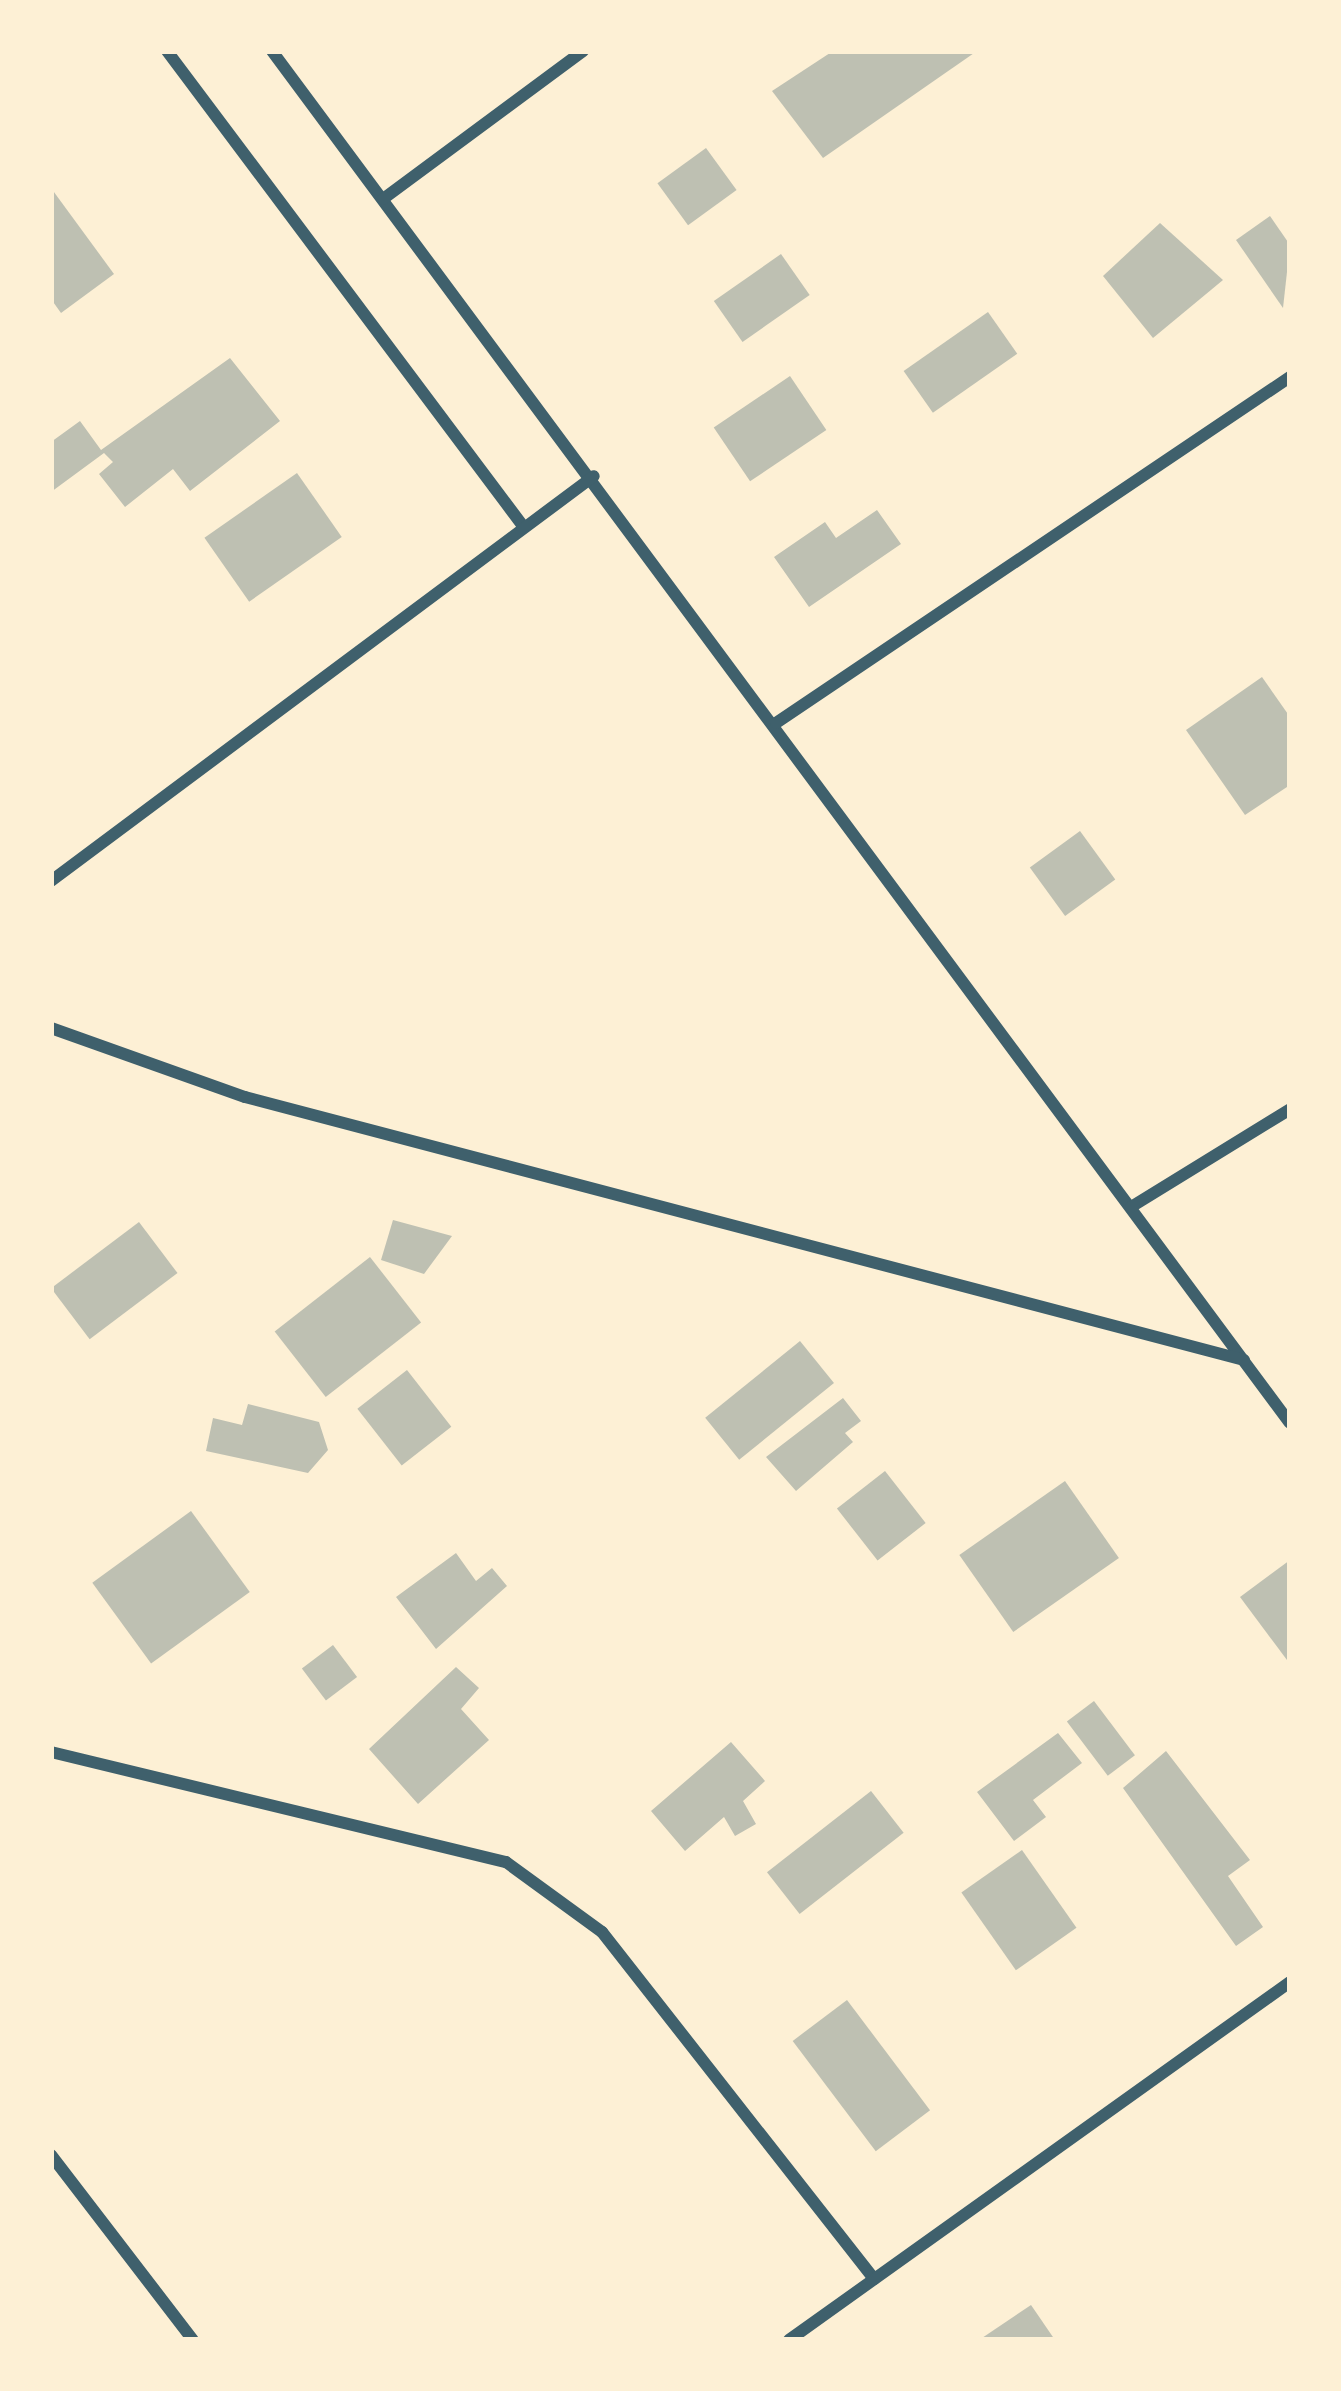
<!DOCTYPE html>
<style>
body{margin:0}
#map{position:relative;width:1341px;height:2391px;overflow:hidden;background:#fdf0d5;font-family:"Open Sans",sans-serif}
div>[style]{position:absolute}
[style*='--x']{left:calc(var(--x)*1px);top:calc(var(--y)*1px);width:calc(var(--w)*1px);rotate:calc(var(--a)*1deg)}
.building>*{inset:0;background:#bec0b2;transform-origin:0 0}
.minor>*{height:12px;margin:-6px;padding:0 6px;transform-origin:6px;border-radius:6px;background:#3f606c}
span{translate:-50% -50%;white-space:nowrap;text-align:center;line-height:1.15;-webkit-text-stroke:10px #fdf0d5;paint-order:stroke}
.frame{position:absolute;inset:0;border:54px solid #fdf0d5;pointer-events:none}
</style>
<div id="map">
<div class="building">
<div style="clip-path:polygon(833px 51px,977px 51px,823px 158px,772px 91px)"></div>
<div style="left:706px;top:148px;width:52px;height:60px;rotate:54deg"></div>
<div style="clip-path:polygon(51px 188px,114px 274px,61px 313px,51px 299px)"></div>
<div style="clip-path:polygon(1270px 216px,1290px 245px,1283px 308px,1236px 240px)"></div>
<div style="clip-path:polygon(1160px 223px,1223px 280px,1153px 338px,1103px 276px)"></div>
<div style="left:781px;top:254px;width:50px;height:82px;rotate:55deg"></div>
<div style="left:988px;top:312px;width:51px;height:103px;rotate:55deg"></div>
<div style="clip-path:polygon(230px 358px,280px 421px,190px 491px,173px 469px,125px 507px,99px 474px,113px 462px,104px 453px,51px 492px,51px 442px,80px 421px,101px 450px)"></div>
<div style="left:790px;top:376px;width:65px;height:92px;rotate:56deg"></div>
<div style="left:297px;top:473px;width:78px;height:113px;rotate:55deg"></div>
<div style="clip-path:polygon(877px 510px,901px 544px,809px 607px,774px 557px,825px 522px,836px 538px)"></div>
<div style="clip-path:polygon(1262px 677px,1290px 717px,1290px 785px,1245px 815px,1186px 730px)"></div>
<div style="left:1080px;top:831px;width:60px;height:62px;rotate:54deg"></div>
<div style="clip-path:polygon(393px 1220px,452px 1236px,424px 1274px,381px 1260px)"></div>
<div style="left:139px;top:1222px;width:64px;height:110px;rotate:53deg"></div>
<div style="left:370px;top:1257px;width:83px;height:121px;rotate:52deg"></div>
<div style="left:800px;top:1341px;width:54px;height:122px;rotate:51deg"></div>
<div style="left:407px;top:1370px;width:72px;height:63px;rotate:52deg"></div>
<div style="clip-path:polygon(843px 1398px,861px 1421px,845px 1433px,853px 1442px,796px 1491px,766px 1457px)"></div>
<div style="clip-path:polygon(248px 1404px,319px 1422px,328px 1450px,308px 1473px,206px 1451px,213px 1418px,242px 1425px)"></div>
<div style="left:885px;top:1471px;width:66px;height:61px;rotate:52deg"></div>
<div style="left:1065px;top:1481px;width:94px;height:129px;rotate:55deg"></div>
<div style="left:191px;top:1511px;width:100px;height:122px;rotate:54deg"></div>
<div style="clip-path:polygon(456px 1553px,476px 1581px,492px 1568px,507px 1586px,436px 1649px,396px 1597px)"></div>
<div style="clip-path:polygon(1290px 1560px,1290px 1664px,1240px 1597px)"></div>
<div style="left:333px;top:1645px;width:40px;height:39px;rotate:53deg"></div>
<div style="clip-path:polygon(456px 1667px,479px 1688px,461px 1709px,489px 1740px,418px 1804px,369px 1749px)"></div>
<div style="left:1094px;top:1701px;width:68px;height:34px;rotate:53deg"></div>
<div style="clip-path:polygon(1058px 1733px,1082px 1763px,1033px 1800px,1046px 1817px,1014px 1841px,977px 1792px)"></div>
<div style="clip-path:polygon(731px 1742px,765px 1781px,743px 1801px,756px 1824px,735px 1836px,724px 1817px,685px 1851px,651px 1811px)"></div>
<div style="clip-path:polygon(1166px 1751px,1250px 1860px,1228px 1876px,1263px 1927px,1236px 1946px,1123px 1788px)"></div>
<div style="left:871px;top:1791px;width:53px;height:132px;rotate:52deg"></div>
<div style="left:1022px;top:1850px;width:95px;height:74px;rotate:55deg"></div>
<div style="left:847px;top:2000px;width:138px;height:68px;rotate:53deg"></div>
<div style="clip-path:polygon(1031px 2305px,1055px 2340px,979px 2340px)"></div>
</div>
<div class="minor">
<div style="--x:167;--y:51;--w:594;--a:53.15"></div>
<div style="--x:272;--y:51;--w:1708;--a:53.43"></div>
<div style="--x:383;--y:199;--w:249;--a:-36.5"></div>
<div style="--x:776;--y:723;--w:620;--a:-33.95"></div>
<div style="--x:51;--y:881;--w:677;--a:-36.72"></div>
<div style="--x:51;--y:1028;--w:206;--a:19.6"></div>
<div style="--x:245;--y:1097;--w:1033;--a:14.75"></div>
<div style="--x:1131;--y:1207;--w:187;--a:-31.6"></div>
<div style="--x:51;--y:1752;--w:468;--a:13.6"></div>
<div style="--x:506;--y:1862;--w:119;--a:36.1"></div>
<div style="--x:602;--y:1932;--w:441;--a:51.9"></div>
<div style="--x:51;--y:2155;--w:233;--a:52.5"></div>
<div style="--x:789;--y:2340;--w:616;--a:-35.55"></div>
</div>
<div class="frame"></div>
</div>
